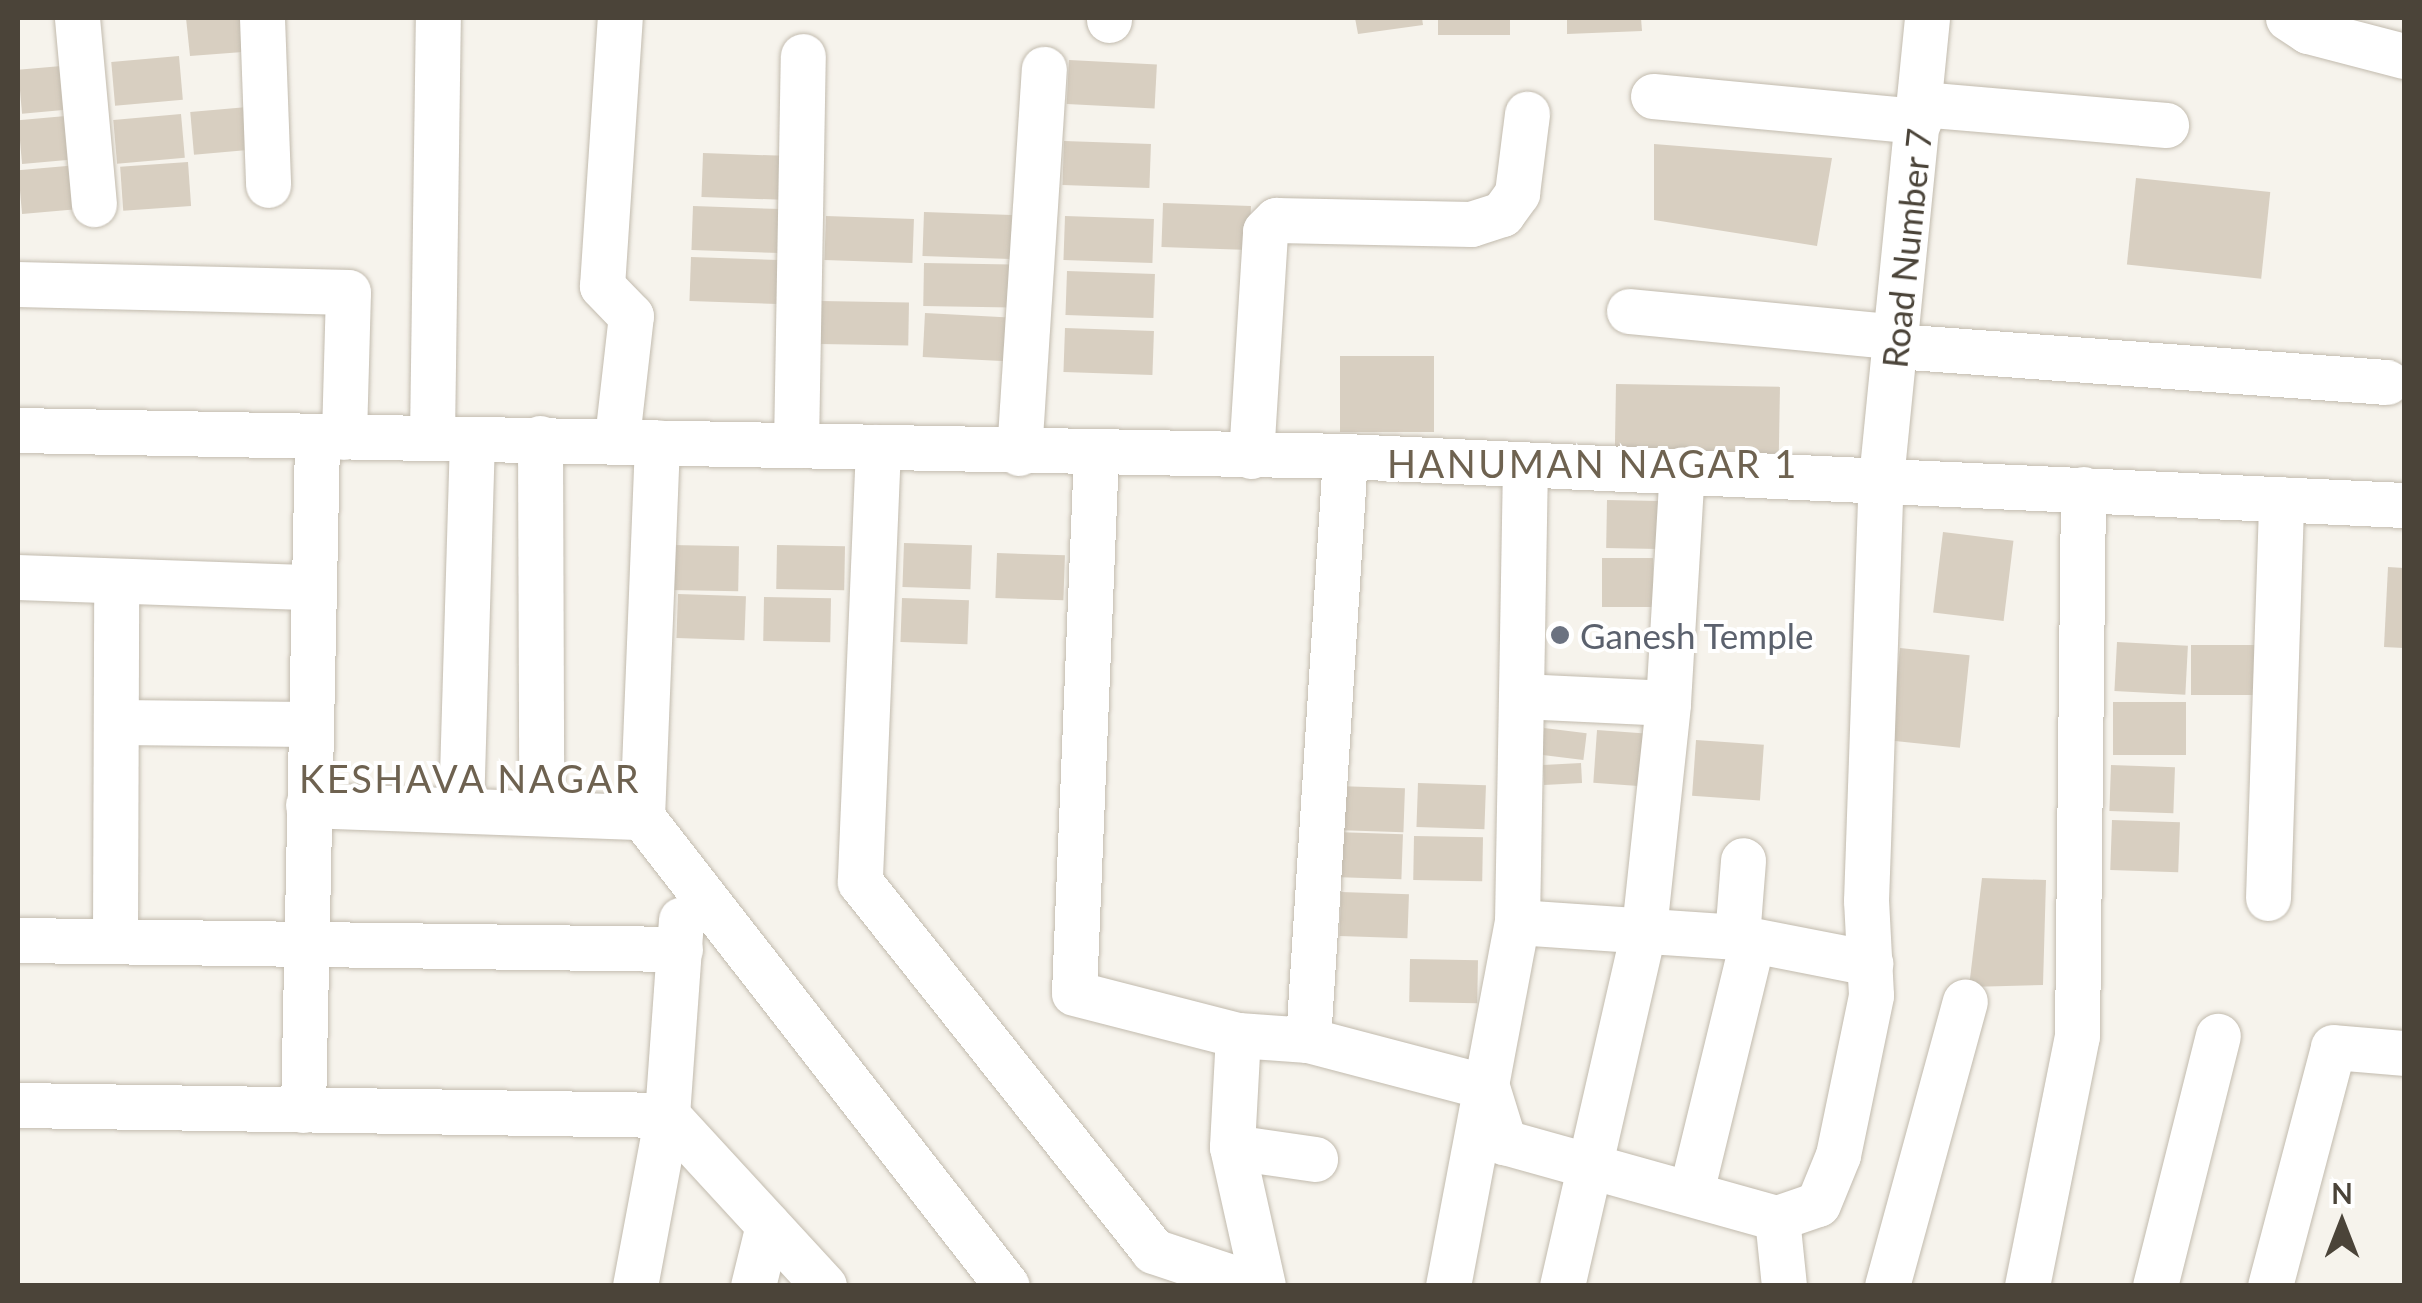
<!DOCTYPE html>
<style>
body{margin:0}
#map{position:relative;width:2422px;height:1303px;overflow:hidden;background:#f6f3ec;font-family:Lato,sans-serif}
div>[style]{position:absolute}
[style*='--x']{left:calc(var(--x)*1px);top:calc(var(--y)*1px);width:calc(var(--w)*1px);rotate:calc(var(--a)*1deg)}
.building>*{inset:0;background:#d8cfc1;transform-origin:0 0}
.roads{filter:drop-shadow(0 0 2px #c2bbae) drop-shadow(0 0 2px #c2bbae)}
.minor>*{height:45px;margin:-22.5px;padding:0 22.5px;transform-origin:22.5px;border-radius:22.5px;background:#fff}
.dots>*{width:28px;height:28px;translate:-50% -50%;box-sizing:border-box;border:5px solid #fff;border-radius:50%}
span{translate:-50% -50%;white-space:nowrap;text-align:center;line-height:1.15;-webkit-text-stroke:8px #fff;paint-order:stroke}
.street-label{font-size:35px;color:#4b4439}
.worship-label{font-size:35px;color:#5b616d}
.left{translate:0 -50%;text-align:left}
.neighbourhood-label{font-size:38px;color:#6e6250;letter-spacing:2.5px}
.frame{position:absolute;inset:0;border:20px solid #4b4439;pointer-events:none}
.north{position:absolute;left:2292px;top:1173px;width:100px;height:100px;-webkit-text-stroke:8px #fff;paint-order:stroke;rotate:0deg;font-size:28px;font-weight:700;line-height:40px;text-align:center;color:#4b4439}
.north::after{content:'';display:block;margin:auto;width:35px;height:45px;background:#4b4439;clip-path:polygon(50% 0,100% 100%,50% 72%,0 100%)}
</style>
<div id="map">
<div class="building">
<div style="clip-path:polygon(186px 18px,254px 18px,257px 51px,190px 56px)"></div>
<div style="clip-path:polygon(1355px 18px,1422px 18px,1423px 25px,1358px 34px)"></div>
<div style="left:1438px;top:18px;width:72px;height:17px"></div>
<div style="clip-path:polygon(1567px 18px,1641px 18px,1642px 31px,1567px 34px)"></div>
<div style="left:179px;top:56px;width:44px;height:68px;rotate:85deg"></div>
<div style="left:1069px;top:60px;width:88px;height:44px;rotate:3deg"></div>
<div style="left:73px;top:65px;width:44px;height:55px;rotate:85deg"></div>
<div style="left:258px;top:106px;width:43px;height:68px;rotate:85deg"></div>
<div style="left:181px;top:114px;width:44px;height:68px;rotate:85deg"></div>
<div style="left:77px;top:115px;width:44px;height:59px;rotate:85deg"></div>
<div style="left:1064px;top:141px;width:87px;height:44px;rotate:2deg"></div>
<div style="clip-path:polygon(1654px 144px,1832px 158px,1817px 246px,1654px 220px)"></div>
<div style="left:703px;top:153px;width:88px;height:44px;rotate:2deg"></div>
<div style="left:188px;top:162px;width:44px;height:68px;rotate:86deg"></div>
<div style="left:78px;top:165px;width:44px;height:60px;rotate:85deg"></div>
<div style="left:2136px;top:178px;width:135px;height:87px;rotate:6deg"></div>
<div style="left:1163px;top:203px;width:88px;height:44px;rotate:2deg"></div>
<div style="left:693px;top:206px;width:89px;height:44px;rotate:2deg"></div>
<div style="left:924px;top:212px;width:88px;height:44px;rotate:2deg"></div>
<div style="left:826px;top:216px;width:88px;height:44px;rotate:2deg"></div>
<div style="left:1065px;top:216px;width:89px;height:44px;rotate:2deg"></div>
<div style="left:691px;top:257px;width:88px;height:44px;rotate:2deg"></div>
<div style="left:924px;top:263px;width:88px;height:43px;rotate:1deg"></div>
<div style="left:1067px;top:271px;width:88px;height:44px;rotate:2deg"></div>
<div style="left:821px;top:301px;width:88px;height:43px;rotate:1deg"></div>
<div style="left:925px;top:313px;width:89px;height:44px;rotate:3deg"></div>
<div style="left:1065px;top:328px;width:89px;height:44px;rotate:2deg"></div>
<div style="left:1340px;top:356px;width:94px;height:76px"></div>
<div style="left:1616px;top:384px;width:164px;height:67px;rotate:1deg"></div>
<div style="left:1607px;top:500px;width:53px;height:48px;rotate:1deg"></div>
<div style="left:1943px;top:532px;width:71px;height:81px;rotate:7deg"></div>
<div style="left:904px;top:543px;width:68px;height:44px;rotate:2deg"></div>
<div style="left:671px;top:545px;width:68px;height:45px;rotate:1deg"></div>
<div style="left:777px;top:545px;width:68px;height:44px;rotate:1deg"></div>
<div style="left:997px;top:553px;width:68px;height:45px;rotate:2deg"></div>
<div style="left:1602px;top:558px;width:51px;height:49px"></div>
<div style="clip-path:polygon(2388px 567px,2404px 568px,2404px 648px,2384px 647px)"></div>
<div style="left:678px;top:594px;width:68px;height:44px;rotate:2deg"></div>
<div style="left:764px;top:597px;width:67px;height:44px;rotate:1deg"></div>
<div style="left:902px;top:598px;width:67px;height:44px;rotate:2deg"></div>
<div style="left:2117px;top:642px;width:71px;height:49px;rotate:3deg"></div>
<div style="left:2259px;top:645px;width:50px;height:68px;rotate:90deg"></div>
<div style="left:1900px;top:648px;width:70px;height:93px;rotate:6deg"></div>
<div style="left:2113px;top:702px;width:73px;height:53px"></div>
<div style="left:1544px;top:728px;width:43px;height:27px;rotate:7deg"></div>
<div style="left:1597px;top:730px;width:52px;height:53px;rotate:4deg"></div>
<div style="left:1696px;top:740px;width:68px;height:56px;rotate:4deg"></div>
<div style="left:1581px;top:763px;width:20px;height:38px;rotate:87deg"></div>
<div style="left:2111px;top:765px;width:64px;height:46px;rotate:2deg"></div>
<div style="left:1418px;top:783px;width:68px;height:44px;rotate:2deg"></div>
<div style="left:1337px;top:786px;width:68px;height:44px;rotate:2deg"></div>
<div style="left:2112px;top:820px;width:68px;height:50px;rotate:2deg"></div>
<div style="left:1335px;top:832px;width:68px;height:45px;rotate:2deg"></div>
<div style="left:1414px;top:836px;width:69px;height:44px;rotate:1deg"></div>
<div style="clip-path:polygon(1982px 878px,2046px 880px,2043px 985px,1969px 987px)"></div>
<div style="left:1341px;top:892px;width:68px;height:44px;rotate:2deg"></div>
<div style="left:1410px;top:959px;width:68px;height:43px;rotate:1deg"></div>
</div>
<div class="roads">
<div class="minor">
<div style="--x:77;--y:18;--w:187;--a:84.8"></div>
<div style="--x:262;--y:18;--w:167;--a:87.9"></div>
<div style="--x:1109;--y:18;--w:2;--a:90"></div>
<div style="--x:2288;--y:18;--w:24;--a:33"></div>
<div style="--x:2308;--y:31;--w:99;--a:14.6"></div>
<div style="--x:1653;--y:96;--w:267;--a:5.4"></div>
<div style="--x:1921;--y:104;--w:246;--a:4.9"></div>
<div style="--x:18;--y:284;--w:330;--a:1.4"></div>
<div style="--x:348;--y:292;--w:145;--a:91.6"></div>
<div style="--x:1629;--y:311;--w:269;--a:5.5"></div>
<div style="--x:1896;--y:346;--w:492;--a:4.2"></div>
<div style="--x:18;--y:430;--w:1327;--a:1.12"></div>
<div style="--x:1345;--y:456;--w:1060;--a:2.65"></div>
<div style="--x:432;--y:437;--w:419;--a:-89.2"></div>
<div style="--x:540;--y:438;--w:374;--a:89.8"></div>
<div style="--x:617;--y:438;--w:123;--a:-83.5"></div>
<div style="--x:631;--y:316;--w:42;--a:-134"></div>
<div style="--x:602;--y:286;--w:269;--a:-86.2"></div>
<div style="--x:796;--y:445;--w:389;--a:-89"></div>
<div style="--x:878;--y:447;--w:435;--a:92.4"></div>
<div style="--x:860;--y:882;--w:471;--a:51.5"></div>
<div style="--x:1153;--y:1251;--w:111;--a:18.4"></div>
<div style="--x:1019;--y:453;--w:385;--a:-86.3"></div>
<div style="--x:1096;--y:454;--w:539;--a:92.34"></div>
<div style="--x:1074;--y:993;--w:169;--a:14.4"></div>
<div style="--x:1238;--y:1035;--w:70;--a:4.1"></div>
<div style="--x:1308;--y:1040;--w:185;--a:14.7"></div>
<div style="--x:1487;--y:1087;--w:58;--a:72.8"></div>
<div style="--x:1504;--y:1142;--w:283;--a:15.6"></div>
<div style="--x:1777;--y:1218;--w:68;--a:84.1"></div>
<div style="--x:1251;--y:456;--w:225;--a:-86.4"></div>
<div style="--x:1265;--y:231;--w:16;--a:-45"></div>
<div style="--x:1276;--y:220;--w:195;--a:1.2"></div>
<div style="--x:1471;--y:224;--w:33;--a:-18"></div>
<div style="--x:1502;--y:214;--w:26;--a:-54"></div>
<div style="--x:1517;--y:193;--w:80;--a:-82.8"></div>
<div style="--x:18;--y:577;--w:293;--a:2"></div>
<div style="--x:1522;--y:696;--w:146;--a:2.7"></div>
<div style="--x:116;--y:722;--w:193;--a:0.6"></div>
<div style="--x:308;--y:805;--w:334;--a:2.1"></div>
<div style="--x:642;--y:817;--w:594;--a:52.11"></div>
<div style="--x:461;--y:809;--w:369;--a:-88.3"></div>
<div style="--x:642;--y:817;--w:375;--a:-87.7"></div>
<div style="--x:2268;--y:898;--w:399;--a:-88.1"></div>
<div style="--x:1517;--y:922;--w:221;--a:3.9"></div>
<div style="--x:1737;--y:937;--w:136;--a:11.1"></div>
<div style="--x:115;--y:937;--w:356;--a:-89.8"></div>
<div style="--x:1737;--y:937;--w:77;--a:-85.5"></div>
<div style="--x:18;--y:940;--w:662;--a:0.78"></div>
<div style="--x:1238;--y:1035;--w:112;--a:93.1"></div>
<div style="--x:1232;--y:1147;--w:142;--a:77.4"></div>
<div style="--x:1308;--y:1040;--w:585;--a:-86.37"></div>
<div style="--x:18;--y:1105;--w:649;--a:0.88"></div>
<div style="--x:667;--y:1115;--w:232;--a:47.4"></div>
<div style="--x:303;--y:1110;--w:671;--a:-88.8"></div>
<div style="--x:1232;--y:1147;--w:84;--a:8.2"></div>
<div style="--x:1691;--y:1192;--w:258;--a:-76.3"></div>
<div style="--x:1777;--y:1218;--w:43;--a:-18.9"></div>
<div style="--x:1818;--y:1204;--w:53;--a:-67.8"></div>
<div style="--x:1838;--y:1155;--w:163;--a:-78.3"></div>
<div style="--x:1871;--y:995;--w:94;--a:-93"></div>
<div style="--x:1866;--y:901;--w:422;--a:-88"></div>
<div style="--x:1881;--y:479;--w:463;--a:-84.3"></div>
<div style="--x:635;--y:1286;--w:174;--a:-79.4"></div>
<div style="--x:667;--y:1115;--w:196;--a:-85.9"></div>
<div style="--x:753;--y:1286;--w:63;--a:-76.2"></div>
<div style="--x:1448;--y:1286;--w:370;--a:-79.3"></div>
<div style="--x:1517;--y:922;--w:457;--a:-89"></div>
<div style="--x:1562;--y:1286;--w:366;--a:-77.1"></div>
<div style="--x:1644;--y:929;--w:227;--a:-83.9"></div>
<div style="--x:1668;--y:703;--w:234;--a:-86.6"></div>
<div style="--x:1887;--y:1286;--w:295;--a:-74.7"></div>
<div style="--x:2027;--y:1286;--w:255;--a:-78.7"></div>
<div style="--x:2077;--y:1036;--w:547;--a:-89.37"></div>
<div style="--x:2155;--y:1286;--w:258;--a:-75.9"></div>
<div style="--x:2270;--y:1286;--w:247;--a:-75.2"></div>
<div style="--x:2333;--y:1047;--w:71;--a:4.8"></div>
</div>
</div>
<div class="dots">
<div style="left:1560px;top:635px;background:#6b7280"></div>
</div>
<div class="street-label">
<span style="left:1906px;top:248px;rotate:-84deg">Road Number 7</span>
</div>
<div class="worship-label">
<span class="left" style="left:1580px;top:635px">Ganesh Temple</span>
</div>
<div class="neighbourhood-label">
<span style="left:1593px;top:464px">HANUMAN NAGAR 1</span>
<span style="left:470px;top:779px">KESHAVA NAGAR</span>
</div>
<div class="frame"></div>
<div class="north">N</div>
</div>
